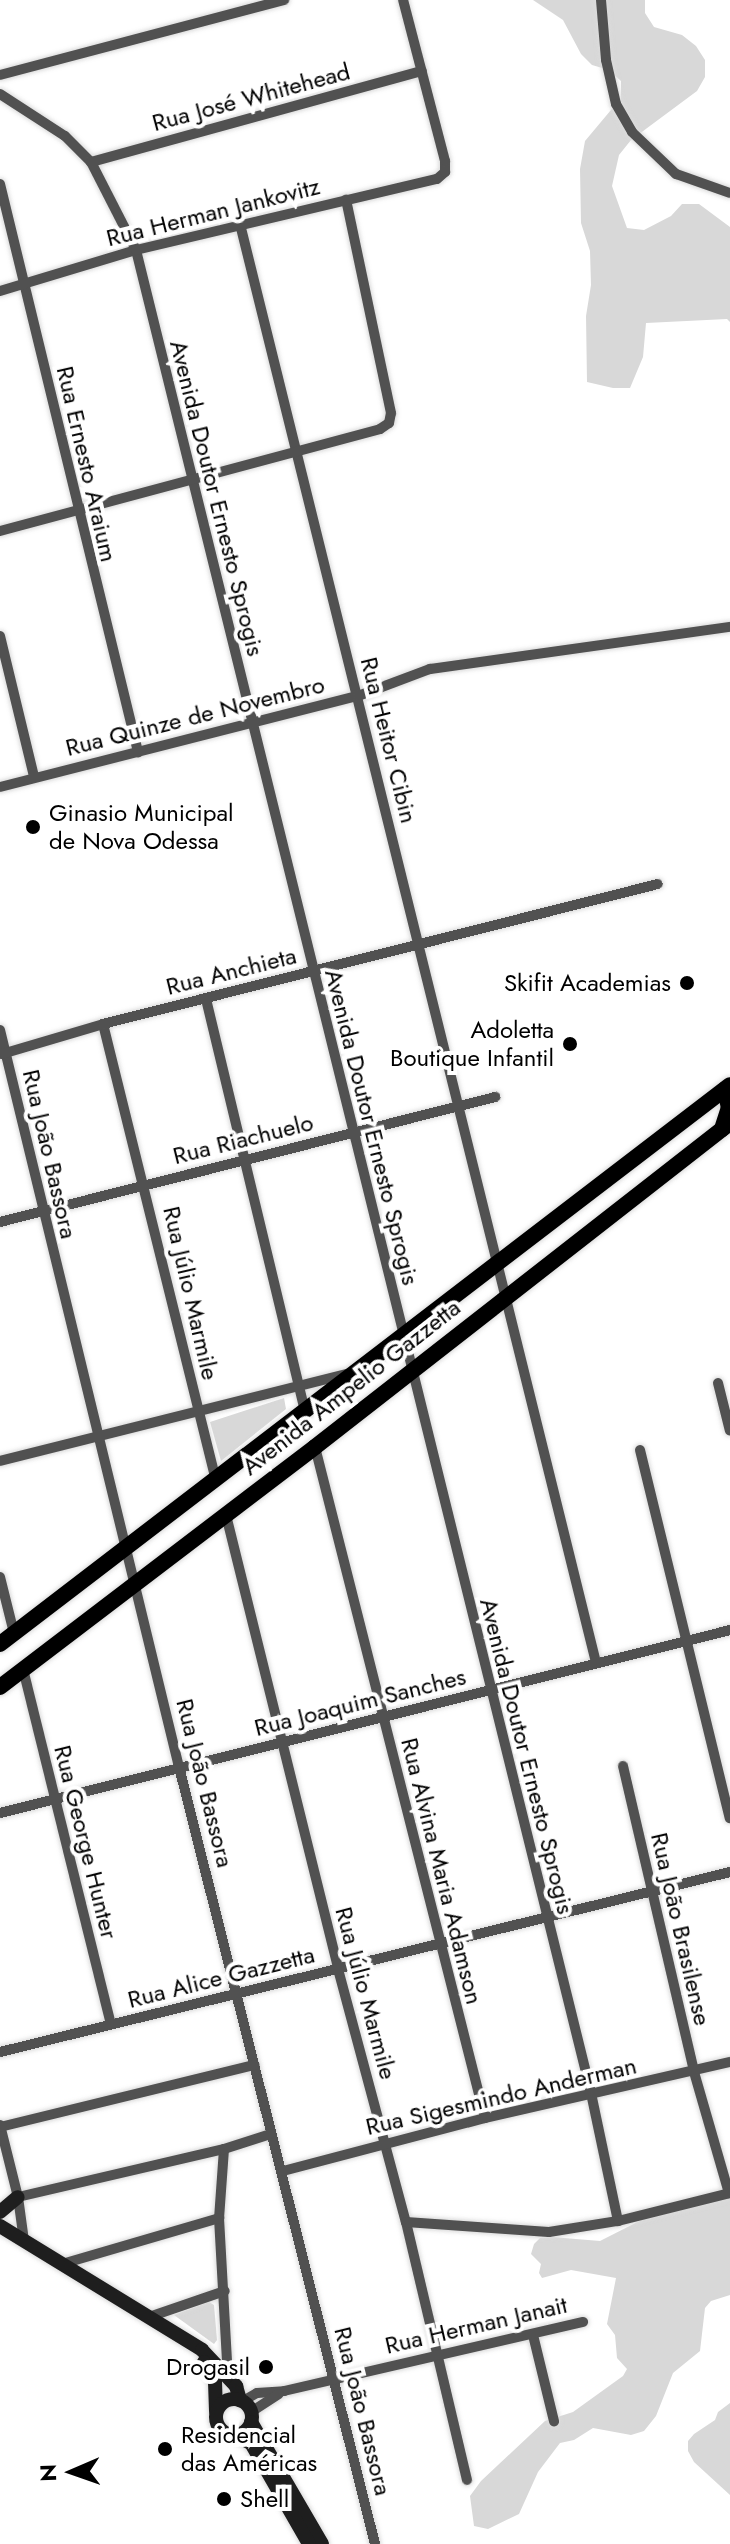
<!DOCTYPE html>
<meta charset="utf-8">
<style>
body{margin:0}
#map{position:relative;width:730px;height:2544px;overflow:hidden;background:#fff;font-family:Jost,sans-serif}
div>[style]{position:absolute}
[style*='--x']{left:calc(var(--x)*1px);top:calc(var(--y)*1px);width:calc(var(--w)*1px);rotate:calc(var(--a)*1deg)}
.green>*{inset:0;background:#d8d8d8}
.roads{filter:drop-shadow(0 0 2px #dbdbdb) drop-shadow(0 0 2px #dbdbdb)}
.street>*{height:10px;margin:-5px;padding:0 5px;transform-origin:5px;border-radius:5px;background:#515151}
.secondary>*{height:14px;margin:-7px;padding:0 7px;transform-origin:7px;border-radius:7px;background:#1e1e1e}
.secondary>.ring{margin:-7px;padding:0;box-sizing:content-box;background:none;border:14px solid #1e1e1e;border-radius:50%}
.primary>*{height:16px;margin:-8px;padding:0 8px;transform-origin:8px;border-radius:8px;background:#000}
.dots>*{width:22px;height:22px;translate:-50% -50%;box-sizing:border-box;border:4px solid #fff;border-radius:50%}
span{translate:-50% -50%;white-space:nowrap;text-align:center;line-height:1.15;-webkit-text-stroke:8px #fff;paint-order:stroke}
.street-label{font-size:24px;color:#000}
.poi-label{font-size:24px;color:#000}
.left{translate:0 -50%;text-align:left}
.right{translate:-100% -50%;text-align:right}
.north{position:absolute;left:32px;top:2432px;width:80px;height:80px;-webkit-text-stroke:6px #fff;paint-order:stroke;rotate:268deg;font-size:22px;font-weight:700;line-height:32px;text-align:center;color:#000}
.north::after{content:'';display:block;margin:auto;width:28px;height:36px;background:#000;clip-path:polygon(50% 0,100% 100%,50% 72%,0 100%)}
</style>
<div id="map">
<div class="green">
<div style="clip-path:polygon(533px 0,645px 0,645px 13px,654px 27px,682px 35px,696px 46px,705px 60px,705px 77px,697px 91px,631px 140px,619px 155px,612px 186px,627px 228px,644px 230px,671px 216px,682px 204px,699px 204px,730px 227px,730px 322px,727px 319px,646px 323px,643px 357px,630px 388px,613px 388px,587px 382px,586px 316px,591px 285px,590px 251px,581px 223px,580px 169px,585px 141px,621px 98px,621px 81px,609px 70px,592px 65px,581px 54px,563px 20px)"></div>
<div style="clip-path:polygon(284px 1398px,286px 1409px,221px 1461px,210px 1422px)"></div>
<div style="clip-path:polygon(710px 2197px,730px 2198px,730px 2295px,711px 2301px,705px 2308px,700px 2351px,673px 2373px,656px 2416px,644px 2431px,631px 2435px,593px 2428px,574px 2440px,560px 2443px,538px 2472px,519px 2514px,488px 2529px,474px 2526px,470px 2496px,481px 2481px,545px 2421px,573px 2412px,623px 2376px,627px 2369px,617px 2358px,615px 2335px,607px 2324px,616px 2278px,571px 2270px,542px 2278px,539px 2273px,541px 2264px,531px 2254px,534px 2244px,540px 2238px,552px 2237px,600px 2241px,665px 2208px)"></div>
<div style="clip-path:polygon(209px 2302px,214px 2305px,217px 2340px,214px 2344px,174px 2315px)"></div>
<div style="clip-path:polygon(730px 2403px,730px 2495px,694px 2462px,688px 2451px,688px 2441px,694px 2434px,715px 2420px,718px 2412px)"></div>
</div>
<div class="roads">
<div class="street">
<div style="--x:601;--y:0;--w:60;--a:85.2"></div>
<div style="--x:606;--y:60;--w:45;--a:77.2"></div>
<div style="--x:616;--y:104;--w:32;--a:60"></div>
<div style="--x:632;--y:132;--w:61;--a:43.7"></div>
<div style="--x:676;--y:174;--w:57;--a:19.4"></div>
<div style="--x:0;--y:75;--w:294;--a:-14.8"></div>
<div style="--x:0;--y:94;--w:77;--a:32.9"></div>
<div style="--x:65;--y:136;--w:37;--a:45"></div>
<div style="--x:91;--y:162;--w:99;--a:62.9"></div>
<div style="--x:136;--y:250;--w:1898;--a:76.13"></div>
<div style="--x:591;--y:2093;--w:131;--a:78.1"></div>
<div style="--x:91;--y:162;--w:343;--a:-15.4"></div>
<div style="--x:0;--y:184;--w:585;--a:76.34"></div>
<div style="--x:240;--y:224;--w:1482;--a:76.1"></div>
<div style="--x:0;--y:291;--w:142;--a:-16.8"></div>
<div style="--x:136;--y:250;--w:309;--a:-13.3"></div>
<div style="--x:437;--y:179;--w:11;--a:-41"></div>
<div style="--x:445;--y:172;--w:11;--a:-90"></div>
<div style="--x:445;--y:161;--w:166;--a:-104.6"></div>
<div style="--x:0;--y:531;--w:393;--a:-15"></div>
<div style="--x:380;--y:429;--w:11;--a:-34"></div>
<div style="--x:389;--y:423;--w:10;--a:-79"></div>
<div style="--x:391;--y:413;--w:218;--a:-101.9"></div>
<div style="--x:0;--y:636;--w:145;--a:76.4"></div>
<div style="--x:0;--y:787;--w:369;--a:-14.3"></div>
<div style="--x:358;--y:696;--w:77;--a:-20.6"></div>
<div style="--x:430;--y:669;--w:303;--a:-8"></div>
<div style="--x:206;--y:999;--w:424;--a:76.5"></div>
<div style="--x:103;--y:1024;--w:469;--a:76.1"></div>
<div style="--x:0;--y:1030;--w:758;--a:76.35"></div>
<div style="--x:179;--y:1767;--w:801;--a:75.84"></div>
<div style="--x:2;--y:1054;--w:105;--a:-16.5"></div>
<div style="--x:103;--y:1024;--w:572;--a:-14.16"></div>
<div style="--x:0;--y:1222;--w:511;--a:-14.17"></div>
<div style="--x:718;--y:1383;--w:49;--a:76"></div>
<div style="--x:315;--y:1447;--w:692;--a:75.78"></div>
<div style="--x:640;--y:1450;--w:379;--a:76.3"></div>
<div style="--x:0;--y:1461;--w:358;--a:-14.1"></div>
<div style="--x:226;--y:1515;--w:468;--a:76.1"></div>
<div style="--x:338;--y:1969;--w:262;--a:75"></div>
<div style="--x:406;--y:2222;--w:265;--a:76.7"></div>
<div style="--x:0;--y:1577;--w:58;--a:76"></div>
<div style="--x:23;--y:1669;--w:366;--a:76.1"></div>
<div style="--x:623;--y:1766;--w:314;--a:76.9"></div>
<div style="--x:694;--y:2072;--w:126;--a:73.9"></div>
<div style="--x:0;--y:1813;--w:753;--a:-14.07"></div>
<div style="--x:0;--y:2052;--w:752;--a:-13.85"></div>
<div style="--x:0;--y:2125;--w:74;--a:76"></div>
<div style="--x:18;--y:2197;--w:44;--a:82.2"></div>
<div style="--x:0;--y:2127;--w:262;--a:-13.7"></div>
<div style="--x:224;--y:2149;--w:69;--a:94.1"></div>
<div style="--x:219;--y:2218;--w:159;--a:86.8"></div>
<div style="--x:283;--y:2171;--w:209;--a:-14.7"></div>
<div style="--x:485;--y:2118;--w:251;--a:-12.9"></div>
<div style="--x:18;--y:2197;--w:212;--a:-13.1"></div>
<div style="--x:224;--y:2149;--w:49;--a:-17.7"></div>
<div style="--x:406;--y:2222;--w:143;--a:4"></div>
<div style="--x:549;--y:2232;--w:70;--a:-9.1"></div>
<div style="--x:618;--y:2221;--w:115;--a:-14"></div>
<div style="--x:62;--y:2264;--w:164;--a:-16.3"></div>
<div style="--x:149;--y:2317;--w:80;--a:-18.9"></div>
<div style="--x:533;--y:2335;--w:89;--a:76.3"></div>
<div style="--x:243;--y:2401;--w:16;--a:-30"></div>
<div style="--x:257;--y:2393;--w:27;--a:-4"></div>
<div style="--x:284;--y:2391;--w:307;--a:-13"></div>
<div style="--x:251;--y:2412;--w:33;--a:-33"></div>
</div>
<div class="secondary">
<div style="--x:0;--y:2212;--w:23;--a:-40"></div>
<div style="--x:0;--y:2226;--w:237;--a:31.5"></div>
<div style="--x:202;--y:2350;--w:50;--a:46.6"></div>
<div style="--x:236;--y:2386;--w:15;--a:74"></div>
<div style="--x:204;--y:2362;--w:23;--a:61"></div>
<div style="--x:215;--y:2382;--w:29;--a:88"></div>
<div class="ring" style="left:216px;top:2399px;width:22px;height:22px"></div>
<div style="--x:251;--y:2422;--w:141;--a:59.8"></div>
<div style="--x:235;--y:2435;--w:18;--a:27"></div>
<div style="--x:251;--y:2443;--w:116;--a:60.1"></div>
</div>
<div class="primary">
<div style="--x:722;--y:1129;--w:22;--a:-72"></div>
<div style="--x:729;--y:1108;--w:19;--a:-102"></div>
<div style="--x:0;--y:1644;--w:919;--a:-37.44"></div>
<div style="--x:0;--y:1687;--w:396;--a:-37.3"></div>
<div style="--x:315;--y:1447;--w:526;--a:-37.98"></div>
</div>
</div>
<div class="dots">
<div style="left:33px;top:827px;background:#000"></div>
<div style="left:687px;top:983px;background:#000"></div>
<div style="left:570px;top:1044px;background:#000"></div>
<div style="left:266px;top:2367px;background:#000"></div>
<div style="left:165px;top:2449px;background:#000"></div>
<div style="left:224px;top:2499px;background:#000"></div>
</div>
<div class="street-label">
<span style="left:251px;top:97px;rotate:-15deg">Rua José Whitehead</span>
<span style="left:213px;top:212px;rotate:-14deg">Rua Herman Jankovitz</span>
<span style="left:87px;top:464px;rotate:77deg">Rua Ernesto Araium</span>
<span style="left:217px;top:498px;rotate:76deg">Avenida Doutor Ernesto Sprogis</span>
<span style="left:195px;top:716px;rotate:-14deg">Rua Quinze de Novembro</span>
<span style="left:389px;top:740px;rotate:76deg">Rua Heitor Cibin</span>
<span style="left:231px;top:971px;rotate:-14deg">Rua Anchieta</span>
<span style="left:372px;top:1127px;rotate:76deg">Avenida Doutor Ernesto Sprogis</span>
<span style="left:243px;top:1139px;rotate:-14deg">Rua Riachuelo</span>
<span style="left:50px;top:1154px;rotate:77deg">Rua João Bassora</span>
<span style="left:191px;top:1293px;rotate:77deg">Rua Júlio Marmile</span>
<span style="left:351px;top:1387px;rotate:-38deg">Avenida Ampelio Gazzetta</span>
<span style="left:360px;top:1702px;rotate:-14deg">Rua Joaquim Sanches</span>
<span style="left:527px;top:1756px;rotate:76deg">Avenida Doutor Ernesto Sprogis</span>
<span style="left:205px;top:1783px;rotate:76deg">Rua João Bassora</span>
<span style="left:86px;top:1842px;rotate:76deg">Rua George Hunter</span>
<span style="left:442px;top:1871px;rotate:76deg">Rua Alvina Maria Adamson</span>
<span style="left:681px;top:1929px;rotate:77deg">Rua João Brasilense</span>
<span style="left:221px;top:1977px;rotate:-14deg">Rua Alice Gazzetta</span>
<span style="left:366px;top:1993px;rotate:75deg">Rua Júlio Marmile</span>
<span style="left:501px;top:2096px;rotate:-13deg">Rua Sigesmindo Anderman</span>
<span style="left:476px;top:2325px;rotate:-13deg">Rua Herman Janait</span>
<span style="left:363px;top:2411px;rotate:76deg">Rua João Bassora</span>
</div>
<div class="poi-label">
<span class="left" style="left:49px;top:827px">Ginasio Municipal<br>de Nova Odessa</span>
<span class="right" style="left:671px;top:983px">Skifit Academias</span>
<span class="right" style="left:554px;top:1044px">Adoletta<br>Boutique Infantil</span>
<span class="right" style="left:250px;top:2367px">Drogasil</span>
<span class="left" style="left:181px;top:2449px">Residencial<br>das Américas</span>
<span class="left" style="left:240px;top:2499px">Shell</span>
</div>
<div class="north">N</div>
</div>
